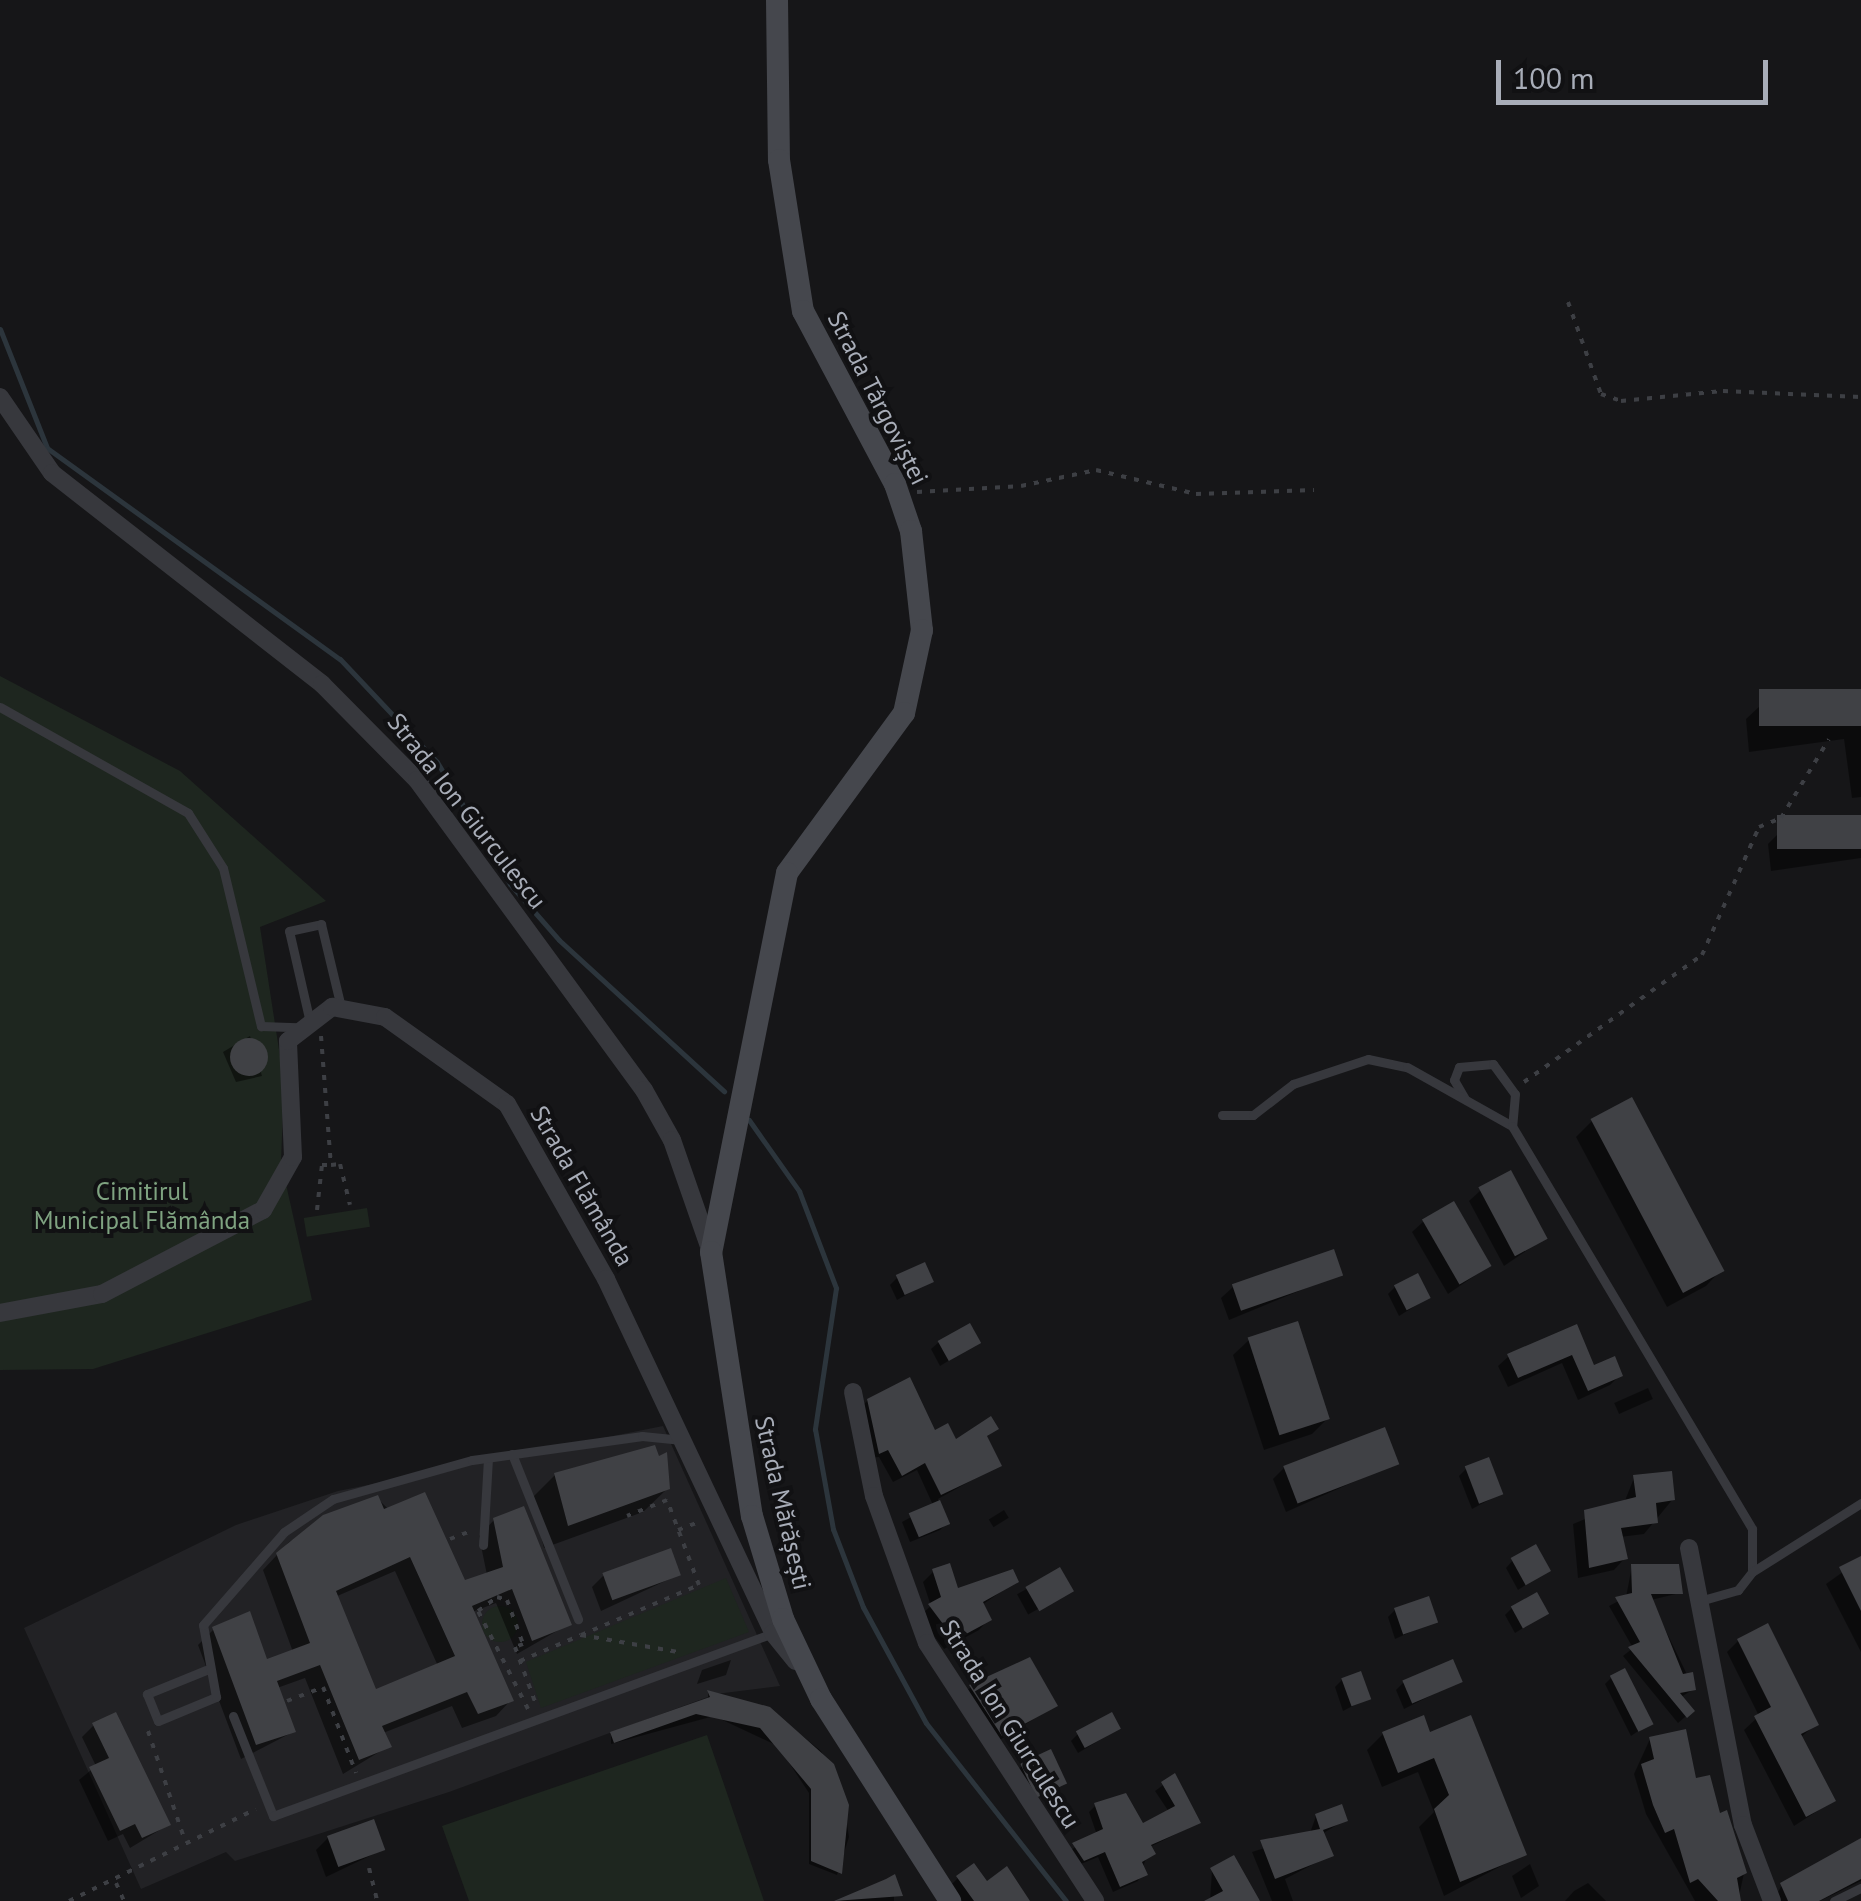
<!DOCTYPE html>
<meta charset="utf-8">
<style>
body{margin:0}
#map{position:relative;width:1861px;height:1901px;overflow:hidden;background:#161618;font-family:"PT Sans",sans-serif}
div>[style]{position:absolute}
[style*='--x']{left:calc(var(--x)*1px);top:calc(var(--y)*1px);width:calc(var(--w)*1px);rotate:calc(var(--a)*1deg)}
.built>*{inset:0;background:#222225}
.green>*{inset:0;background:#1e261f;transform-origin:0 0}
.round{border-radius:50%}
.shadow>*{inset:0;background:#0007;transform-origin:0 0}
.stream>*{height:5px;margin:-2.5px;padding:0 2.5px;transform-origin:2.5px;border-radius:2.5px;background:#2c353c}
.building>*{inset:0;background:#404145;transform-origin:0 0}
.path>*{height:4px;margin-top:-2px;transform-origin:0;background:repeating-linear-gradient(90deg,#3d3f44 0 5px,transparent 0 13px)}
.service>*{height:9px;margin:-4.5px;padding:0 4.5px;transform-origin:4.5px;border-radius:4.5px;background:#37383d}
.minor>*{height:18px;margin:-9px;padding:0 9px;transform-origin:9px;border-radius:9px;background:#37383d}
.secondary>*{height:22px;margin:-11px;padding:0 11px;transform-origin:11px;border-radius:11px;background:#45474d}
span{translate:-50% -50%;white-space:nowrap;text-align:center;line-height:1.15;-webkit-text-stroke:8px #111113;paint-order:stroke}
.street-label{font-size:25px;color:#a8adb8}
.park-label{font-size:25px;color:#7fa381}
.scale{position:absolute;left:1496px;top:60px;width:272px;height:45px;box-sizing:border-box;border:5px solid #a8adb8;border-top:0;padding-left:12px;font-size:30px;line-height:35px;white-space:nowrap;color:#a8adb8;-webkit-text-stroke:8px #111113;paint-order:stroke}
</style>
<div id="map">
<div class="built">
<div style="clip-path:polygon(663px 1426px,780px 1686px,716px 1694px,449px 1792px,235px 1861px,226px 1852px,141px 1889px,24px 1628px,236px 1525px,338px 1491px)"></div>
</div>
<div class="green">
<div style="clip-path:polygon(0 676px,180px 771px,326px 901px,260px 927px,284px 1082px,281px 1162px,312px 1300px,93px 1369px,0 1370px)"></div>
<div style="left:367px;top:1208px;width:19px;height:64px;rotate:81deg"></div>
<div style="clip-path:polygon(726px 1578px,749px 1632px,541px 1708px,526px 1662px)"></div>
<div class="round" style="left:482px;top:1606px;width:36px;height:36px"></div>
<div style="clip-path:polygon(707px 1735px,764px 1901px,469px 1901px,442px 1826px)"></div>
</div>
<div class="shadow">
<div style="clip-path:polygon(1861px 691px,1861px 797px,1852px 798px,1844px 739px,1749px 752px,1746px 719px,1761px 705px)"></div>
<div style="clip-path:polygon(1861px 818px,1861px 858px,1771px 871px,1768px 844px,1780px 832px)"></div>
<div style="clip-path:polygon(250px 1036px,262px 1076px,236px 1082px,223px 1052px)"></div>
<div style="clip-path:polygon(1592px 1121px,1721px 1270px,1706px 1286px,1667px 1307px,1576px 1137px)"></div>
<div style="clip-path:polygon(1481px 1190px,1545px 1238px,1504px 1266px,1469px 1201px)"></div>
<div style="clip-path:polygon(1424px 1221px,1489px 1266px,1448px 1294px,1412px 1232px)"></div>
<div style="clip-path:polygon(1340px 1274px,1229px 1320px,1221px 1298px,1233px 1287px)"></div>
<div style="clip-path:polygon(897px 1278px,931px 1281px,897px 1300px,890px 1285px)"></div>
<div style="clip-path:polygon(1395px 1287px,1428px 1298px,1399px 1316px,1388px 1294px)"></div>
<div style="clip-path:polygon(1575px 1327px,1593px 1369px,1620px 1375px,1610px 1385px,1578px 1400px,1562px 1363px,1508px 1387px,1498px 1366px,1509px 1356px)"></div>
<div style="clip-path:polygon(1249px 1340px,1328px 1418px,1312px 1434px,1264px 1450px,1233px 1355px)"></div>
<div style="clip-path:polygon(939px 1342px,978px 1343px,940px 1366px,931px 1349px)"></div>
<div style="left:1648px;top:1388px;width:12px;height:37px;rotate:66deg"></div>
<div style="clip-path:polygon(870px 1398px,955px 1443px,996px 1428px,985px 1438px,999px 1465px,938px 1499px,947px 1523px,940px 1530px,910px 1542px,902px 1522px,933px 1505px,917px 1470px,893px 1482px,879px 1457px,870px 1458px,861px 1407px)"></div>
<div style="clip-path:polygon(1396px 1463px,1286px 1512px,1273px 1479px,1285px 1467px)"></div>
<div style="clip-path:polygon(1466px 1469px,1500px 1494px,1472px 1509px,1459px 1476px)"></div>
<div style="clip-path:polygon(555px 1475px,668px 1488px,643px 1512px,544px 1548px,531px 1499px)"></div>
<div style="clip-path:polygon(1634px 1478px,1673px 1499px,1644px 1534px,1620px 1537px,1625px 1558px,1614px 1570px,1578px 1578px,1573px 1524px,1624px 1503px)"></div>
<div style="clip-path:polygon(evenodd,377px 1498px,463px 1583px,487px 1575px,479px 1536px,494px 1520px,569px 1624px,517px 1654px,496px 1603px,472px 1612px,511px 1700px,496px 1716px,462px 1728px,452px 1706px,383px 1733px,389px 1746px,343px 1774px,305px 1678px,277px 1688px,293px 1732px,241px 1759px,198px 1645px,213px 1630px,266px 1662px,293px 1652px,263px 1570px,289px 1542px,377px 1498px,395px 1571px,438px 1666px,374px 1692px,335px 1597px,395px 1571px)"></div>
<div style="left:1004px;top:1510px;width:9px;height:18px;rotate:58deg"></div>
<div style="clip-path:polygon(1861px 1559px,1861px 1652px,1826px 1584px)"></div>
<div style="clip-path:polygon(1513px 1560px,1548px 1570px,1518px 1590px,1506px 1568px)"></div>
<div style="clip-path:polygon(1632px 1566px,1680px 1593px,1651px 1600px,1694px 1689px,1681px 1697px,1692px 1711px,1678px 1723px,1623px 1656px,1633px 1648px,1609px 1606px,1626px 1597px)"></div>
<div style="left:1059px;top:1571px;width:23px;height:48px;rotate:61deg"></div>
<div style="clip-path:polygon(933px 1572px,957px 1590px,1016px 1581px,982px 1605px,989px 1619px,979px 1630px,944px 1649px,919px 1616px,931px 1606px,923px 1582px)"></div>
<div style="clip-path:polygon(678px 1575px,601px 1611px,592px 1587px,603px 1576px)"></div>
<div style="clip-path:polygon(1512px 1608px,1546px 1614px,1515px 1633px,1505px 1615px)"></div>
<div style="clip-path:polygon(1395px 1610px,1435px 1621px,1395px 1639px,1388px 1617px)"></div>
<div style="clip-path:polygon(1738px 1641px,1816px 1724px,1800px 1738px,1833px 1801px,1794px 1826px,1744px 1730px,1759px 1716px,1727px 1652px)"></div>
<div style="clip-path:polygon(731px 1660px,726px 1675px,697px 1684px,702px 1670px)"></div>
<div style="clip-path:polygon(1612px 1677px,1650px 1723px,1631px 1736px,1605px 1684px)"></div>
<div style="clip-path:polygon(1342px 1680px,1368px 1698px,1343px 1711px,1335px 1687px)"></div>
<div style="clip-path:polygon(1460px 1681px,1404px 1709px,1396px 1690px,1403px 1683px)"></div>
<div style="clip-path:polygon(971px 1687px,1055px 1706px,990px 1746px,959px 1698px)"></div>
<div style="clip-path:polygon(708px 1692px,769px 1709px,821px 1751px,841px 1787px,849px 1837px,837px 1875px,809px 1864px,809px 1793px,778px 1746px,714px 1716px,611px 1744px,611px 1734px,708px 1700px)"></div>
<div style="clip-path:polygon(94px 1725px,168px 1825px,130px 1848px,123px 1834px,108px 1841px,79px 1780px,96px 1766px,82px 1737px)"></div>
<div style="clip-path:polygon(1118px 1729px,1078px 1753px,1071px 1741px,1078px 1734px)"></div>
<div style="clip-path:polygon(1383px 1734px,1429px 1735px,1524px 1854px,1444px 1896px,1419px 1827px,1434px 1812px,1418px 1772px,1382px 1787px,1367px 1750px)"></div>
<div style="clip-path:polygon(1650px 1739px,1719px 1816px,1744px 1873px,1738px 1901px,1695px 1901px,1646px 1814px,1634px 1774px)"></div>
<div style="left:1049px;top:1753px;width:33px;height:45px;rotate:63deg"></div>
<div style="clip-path:polygon(1174px 1777px,1198px 1823px,1150px 1847px,1138px 1881px,1113px 1892px,1098px 1857px,1076px 1866px,1067px 1852px,1097px 1835px,1089px 1812px,1096px 1805px,1142px 1826px,1169px 1812px,1155px 1791px)"></div>
<div style="clip-path:polygon(1316px 1816px,1345px 1820px,1322px 1834px,1331px 1855px,1285px 1879px,1293px 1901px,1272px 1901px,1252px 1852px,1310px 1833px)"></div>
<div style="clip-path:polygon(328px 1838px,382px 1850px,326px 1877px,316px 1850px)"></div>
<div style="clip-path:polygon(1861px 1842px,1861px 1881px,1820px 1901px,1773px 1901px,1782px 1885px)"></div>
<div style="clip-path:polygon(1530px 1864px,1539px 1886px,1521px 1898px,1512px 1876px)"></div>
<div style="clip-path:polygon(1212px 1870px,1257px 1901px,1210px 1901px)"></div>
<div style="clip-path:polygon(894px 1878px,894px 1901px,840px 1901px)"></div>
<div style="clip-path:polygon(958px 1878px,986px 1884px,1027px 1901px,961px 1901px,951px 1885px)"></div>
<div style="clip-path:polygon(1588px 1883px,1606px 1901px,1565px 1901px,1574px 1891px)"></div>
</div>
<div class="stream">
<div style="--x:0;--y:329;--w:128;--a:68.4"></div>
<div style="--x:47;--y:448;--w:361;--a:35.8"></div>
<div style="--x:340;--y:659;--w:141;--a:46.7"></div>
<div style="--x:437;--y:762;--w:142;--a:59.1"></div>
<div style="--x:510;--y:884;--w:74;--a:48.8"></div>
<div style="--x:559;--y:940;--w:224;--a:42.5"></div>
<div style="--x:749;--y:1120;--w:87;--a:54.8"></div>
<div style="--x:799;--y:1191;--w:104;--a:69.1"></div>
<div style="--x:836;--y:1288;--w:143;--a:98.5"></div>
<div style="--x:815;--y:1429;--w:102;--a:79.8"></div>
<div style="--x:833;--y:1529;--w:84;--a:69"></div>
<div style="--x:863;--y:1607;--w:132;--a:61.5"></div>
<div style="--x:926;--y:1723;--w:226;--a:51.8"></div>
</div>
<div class="building">
<div style="left:1861px;top:689px;width:37px;height:102px;rotate:90deg"></div>
<div style="left:1861px;top:815px;width:34px;height:84px;rotate:90deg"></div>
<div class="round" style="left:230px;top:1038px;width:38px;height:38px"></div>
<div style="left:1632px;top:1097px;width:197px;height:47px;rotate:62deg"></div>
<div style="left:1511px;top:1170px;width:78px;height:37px;rotate:62deg"></div>
<div style="left:1454px;top:1201px;width:75px;height:37px;rotate:60deg"></div>
<div style="left:1334px;top:1249px;width:28px;height:108px;rotate:71deg"></div>
<div style="left:925px;top:1262px;width:22px;height:32px;rotate:66deg"></div>
<div style="left:1418px;top:1273px;width:28px;height:27px;rotate:63deg"></div>
<div style="left:1298px;top:1321px;width:103px;height:53px;rotate:72deg"></div>
<div style="left:970px;top:1323px;width:23px;height:37px;rotate:61deg"></div>
<div style="clip-path:polygon(1577px 1324px,1594px 1365px,1615px 1356px,1623px 1376px,1588px 1391px,1572px 1355px,1518px 1378px,1507px 1354px)"></div>
<div style="clip-path:polygon(910px 1377px,935px 1430px,948px 1423px,956px 1439px,991px 1416px,999px 1429px,987px 1436px,1002px 1466px,941px 1495px,925px 1463px,902px 1476px,888px 1450px,879px 1454px,867px 1399px)"></div>
<div style="left:1385px;top:1427px;width:40px;height:109px;rotate:69deg"></div>
<div style="clip-path:polygon(655px 1445px,659px 1456px,667px 1452px,670px 1489px,568px 1526px,554px 1473px)"></div>
<div style="left:1489px;top:1457px;width:40px;height:26px;rotate:69deg"></div>
<div style="clip-path:polygon(1672px 1471px,1675px 1500px,1656px 1503px,1658px 1523px,1621px 1528px,1628px 1559px,1589px 1568px,1584px 1510px,1636px 1497px,1633px 1475px)"></div>
<div style="clip-path:polygon(evenodd,425px 1492px,465px 1580px,503px 1567px,493px 1518px,524px 1506px,572px 1625px,532px 1641px,512px 1589px,472px 1606px,514px 1701px,478px 1714px,467px 1692px,382px 1726px,392px 1747px,359px 1760px,320px 1665px,277px 1681px,296px 1732px,256px 1745px,212px 1627px,250px 1611px,267px 1659px,310px 1643px,276px 1553px,323px 1515px,378px 1495px,384px 1509px,425px 1492px,410px 1557px,455px 1656px,376px 1689px,336px 1591px,410px 1557px)"></div>
<div style="left:940px;top:1500px;width:26px;height:34px;rotate:67deg"></div>
<div style="left:1536px;top:1544px;width:31px;height:29px;rotate:61deg"></div>
<div style="left:671px;top:1548px;width:29px;height:73px;rotate:70deg"></div>
<div style="clip-path:polygon(1861px 1556px,1861px 1611px,1839px 1567px)"></div>
<div style="clip-path:polygon(950px 1563px,958px 1588px,1013px 1569px,1019px 1582px,983px 1602px,992px 1620px,955px 1640px,928px 1604px,941px 1597px,932px 1569px)"></div>
<div style="clip-path:polygon(1631px 1564px,1679px 1564px,1683px 1594px,1651px 1594px,1683px 1674px,1693px 1672px,1696px 1690px,1680px 1693px,1695px 1711px,1687px 1718px,1628px 1647px,1640px 1642px,1615px 1597px,1632px 1593px)"></div>
<div style="left:1060px;top:1567px;width:28px;height:40px;rotate:60deg"></div>
<div style="left:1537px;top:1592px;width:25px;height:30px;rotate:61deg"></div>
<div style="left:1429px;top:1596px;width:28px;height:37px;rotate:71deg"></div>
<div style="clip-path:polygon(1768px 1623px,1819px 1725px,1801px 1734px,1836px 1801px,1806px 1817px,1754px 1716px,1771px 1707px,1737px 1639px)"></div>
<div style="clip-path:polygon(1030px 1657px,1058px 1706px,1002px 1736px,969px 1685px)"></div>
<div style="left:1453px;top:1659px;width:25px;height:55px;rotate:67deg"></div>
<div style="left:1625px;top:1668px;width:63px;height:17px;rotate:63deg"></div>
<div style="left:1361px;top:1671px;width:30px;height:21px;rotate:70deg"></div>
<div style="clip-path:polygon(707px 1690px,770px 1707px,834px 1764px,849px 1805px,842px 1874px,811px 1861px,811px 1789px,760px 1728px,696px 1714px,614px 1743px,610px 1732px,710px 1697px)"></div>
<div style="clip-path:polygon(116px 1712px,171px 1825px,142px 1838px,135px 1824px,120px 1831px,89px 1767px,109px 1758px,92px 1723px)"></div>
<div style="left:1112px;top:1712px;width:19px;height:41px;rotate:62deg"></div>
<div style="clip-path:polygon(1424px 1715px,1430px 1732px,1471px 1715px,1527px 1855px,1460px 1882px,1434px 1809px,1449px 1795px,1434px 1758px,1398px 1773px,1382px 1732px)"></div>
<div style="clip-path:polygon(1686px 1729px,1696px 1778px,1710px 1775px,1720px 1813px,1727px 1810px,1747px 1873px,1737px 1878px,1741px 1901px,1718px 1901px,1698px 1879px,1690px 1883px,1674px 1829px,1665px 1833px,1653px 1805px,1641px 1764px,1654px 1759px,1649px 1737px)"></div>
<div style="left:1051px;top:1749px;width:38px;height:34px;rotate:65deg"></div>
<div style="clip-path:polygon(1175px 1773px,1201px 1823px,1151px 1845px,1156px 1854px,1142px 1862px,1148px 1875px,1120px 1887px,1105px 1852px,1084px 1861px,1072px 1843px,1103px 1829px,1094px 1803px,1126px 1793px,1143px 1823px,1175px 1806px,1161px 1782px)"></div>
<div style="clip-path:polygon(1342px 1804px,1348px 1821px,1323px 1830px,1334px 1856px,1275px 1879px,1260px 1840px,1320px 1829px,1315px 1814px)"></div>
<div style="left:374px;top:1819px;width:33px;height:50px;rotate:70deg"></div>
<div style="clip-path:polygon(1861px 1838px,1861px 1879px,1819px 1901px,1788px 1901px,1780px 1883px)"></div>
<div style="clip-path:polygon(1234px 1855px,1260px 1901px,1204px 1901px,1223px 1891px,1210px 1868px)"></div>
<div style="clip-path:polygon(974px 1863px,987px 1881px,1007px 1866px,1030px 1901px,974px 1901px,956px 1876px)"></div>
<div style="clip-path:polygon(895px 1874px,903px 1896px,834px 1901px,886px 1879px)"></div>
</div>
<div class="path">
<div style="--x:1568;--y:302;--w:98;--a:70.3"></div>
<div style="--x:1601;--y:394;--w:21;--a:19"></div>
<div style="--x:1621;--y:401;--w:102;--a:-5.6"></div>
<div style="--x:1723;--y:391;--w:138;--a:2.5"></div>
<div style="--x:917;--y:492;--w:104;--a:-3.3"></div>
<div style="--x:1021;--y:486;--w:77;--a:-12"></div>
<div style="--x:1096;--y:470;--w:103;--a:13.5"></div>
<div style="--x:1196;--y:494;--w:118;--a:-1.9"></div>
<div style="--x:321;--y:1036;--w:129;--a:85.6"></div>
<div style="--x:331;--y:1165;--w:9;--a:-6"></div>
<div style="--x:340;--y:1164;--w:42;--a:76.3"></div>
<div style="--x:1524;--y:1082;--w:219;--a:-35.5"></div>
<div style="--x:1702;--y:955;--w:140;--a:-66"></div>
<div style="--x:1759;--y:827;--w:24;--a:-22"></div>
<div style="--x:1781;--y:818;--w:92;--a:-58.7"></div>
<div style="--x:317;--y:1210;--w:45;--a:-83.7"></div>
<div style="--x:322;--y:1165;--w:9;--a:0"></div>
<div style="--x:678;--y:1530;--w:25;--a:-21"></div>
<div style="--x:450;--y:1539;--w:25;--a:-21"></div>
<div style="--x:581;--y:1635;--w:128;--a:-23"></div>
<div style="--x:699;--y:1585;--w:91;--a:-110.6"></div>
<div style="--x:667;--y:1500;--w:43;--a:158.2"></div>
<div style="--x:520;--y:1661;--w:66;--a:-23.1"></div>
<div style="--x:581;--y:1635;--w:97;--a:10"></div>
<div style="--x:287;--y:1701;--w:39;--a:-21"></div>
<div style="--x:323;--y:1687;--w:92;--a:69"></div>
<div style="--x:528;--y:1709;--w:110;--a:-117"></div>
<div style="--x:478;--y:1611;--w:24;--a:-36"></div>
<div style="--x:497;--y:1597;--w:10;--a:17"></div>
<div style="--x:507;--y:1600;--w:47;--a:70"></div>
<div style="--x:523;--y:1644;--w:9;--a:159"></div>
<div style="--x:515;--y:1647;--w:64;--a:69.9"></div>
<div style="--x:148;--y:1731;--w:113;--a:71.4"></div>
<div style="--x:369;--y:1868;--w:34;--a:76"></div>
<div style="--x:116;--y:1883;--w:20;--a:66"></div>
<div style="--x:69;--y:1901;--w:208;--a:-26.2"></div>
</div>
<div class="service">
<div style="--x:0;--y:707;--w:216;--a:29.4"></div>
<div style="--x:188;--y:813;--w:65;--a:57.5"></div>
<div style="--x:223;--y:868;--w:163;--a:76.5"></div>
<div style="--x:261;--y:1026;--w:36;--a:2"></div>
<div style="--x:309;--y:1018;--w:89;--a:-102.9"></div>
<div style="--x:289;--y:931;--w:33;--a:-12"></div>
<div style="--x:321;--y:924;--w:85;--a:76.5"></div>
<div style="--x:1465;--y:1099;--w:22;--a:-120"></div>
<div style="--x:1454;--y:1080;--w:14;--a:-69"></div>
<div style="--x:1459;--y:1067;--w:34;--a:-5"></div>
<div style="--x:1493;--y:1064;--w:37;--a:54"></div>
<div style="--x:1515;--y:1094;--w:32;--a:95"></div>
<div style="--x:1222;--y:1115;--w:31;--a:0"></div>
<div style="--x:1253;--y:1115;--w:51;--a:-37.8"></div>
<div style="--x:1293;--y:1084;--w:79;--a:-18.4"></div>
<div style="--x:1368;--y:1059;--w:40;--a:12"></div>
<div style="--x:1407;--y:1067;--w:120;--a:29.3"></div>
<div style="--x:1512;--y:1126;--w:469;--a:59.2"></div>
<div style="--x:1752;--y:1529;--w:43;--a:90"></div>
<div style="--x:1752;--y:1572;--w:23;--a:128"></div>
<div style="--x:1738;--y:1590;--w:35;--a:164"></div>
<div style="--x:512;--y:1454;--w:178;--a:68.2"></div>
<div style="--x:483;--y:1545;--w:87;--a:-86.7"></div>
<div style="--x:1752;--y:1572;--w:129;--a:-32.3"></div>
<div style="--x:206;--y:1670;--w:64;--a:157.9"></div>
<div style="--x:147;--y:1694;--w:29;--a:68"></div>
<div style="--x:158;--y:1721;--w:63;--a:-22.5"></div>
<div style="--x:216;--y:1697;--w:73;--a:-100.2"></div>
<div style="--x:203;--y:1625;--w:123;--a:-48.9"></div>
<div style="--x:284;--y:1532;--w:59;--a:-34"></div>
<div style="--x:333;--y:1499;--w:144;--a:-15.7"></div>
<div style="--x:472;--y:1460;--w:172;--a:-8"></div>
<div style="--x:642;--y:1436;--w:40;--a:5.7"></div>
<div style="--x:233;--y:1716;--w:108;--a:68.2"></div>
<div style="--x:273;--y:1816;--w:532;--a:-20.1"></div>
<div style="--x:1834;--y:1901;--w:30;--a:-26"></div>
</div>
<div class="minor">
<div style="--x:0;--y:397;--w:92;--a:55.6"></div>
<div style="--x:52;--y:473;--w:343;--a:38"></div>
<div style="--x:322;--y:684;--w:135;--a:45.3"></div>
<div style="--x:417;--y:780;--w:384;--a:53.8"></div>
<div style="--x:644;--y:1090;--w:57;--a:60.8"></div>
<div style="--x:672;--y:1140;--w:119;--a:70.8"></div>
<div style="--x:0;--y:1313;--w:104;--a:-10.6"></div>
<div style="--x:102;--y:1294;--w:182;--a:-27.6"></div>
<div style="--x:263;--y:1210;--w:61;--a:-60.5"></div>
<div style="--x:293;--y:1157;--w:116;--a:-92.5"></div>
<div style="--x:288;--y:1041;--w:56;--a:-37.7"></div>
<div style="--x:332;--y:1007;--w:54;--a:10.7"></div>
<div style="--x:385;--y:1017;--w:150;--a:35.5"></div>
<div style="--x:507;--y:1104;--w:201;--a:60.5"></div>
<div style="--x:606;--y:1279;--w:391;--a:64.7"></div>
<div style="--x:773;--y:1633;--w:36;--a:51"></div>
<div style="--x:853;--y:1392;--w:106;--a:78.6"></div>
<div style="--x:874;--y:1496;--w:156;--a:70.2"></div>
<div style="--x:927;--y:1643;--w:308;--a:56.9"></div>
<div style="--x:1689;--y:1548;--w:282;--a:79"></div>
<div style="--x:1743;--y:1825;--w:81;--a:69.1"></div>
</div>
<div class="secondary">
<div style="--x:777;--y:0;--w:160;--a:89.3"></div>
<div style="--x:779;--y:160;--w:153;--a:81"></div>
<div style="--x:803;--y:311;--w:196;--a:62"></div>
<div style="--x:895;--y:484;--w:50;--a:71.2"></div>
<div style="--x:911;--y:531;--w:100;--a:83.7"></div>
<div style="--x:922;--y:630;--w:85;--a:102.2"></div>
<div style="--x:904;--y:713;--w:198;--a:126.2"></div>
<div style="--x:787;--y:873;--w:387;--a:101.3"></div>
<div style="--x:711;--y:1252;--w:267;--a:81.2"></div>
<div style="--x:752;--y:1516;--w:108;--a:73.2"></div>
<div style="--x:783;--y:1619;--w:89;--a:64.6"></div>
<div style="--x:821;--y:1699;--w:240;--a:57.4"></div>
</div>
<div class="street-label">
<span style="left:878px;top:398px;rotate:63deg">Strada Târgoviștei</span>
<span style="left:467px;top:811px;rotate:52deg">Strada Ion Giurculescu</span>
<span style="left:582px;top:1186px;rotate:60deg">Strada Flămânda</span>
<span style="left:783px;top:1503px;rotate:77deg">Strada Mărășești</span>
<span style="left:1010px;top:1724px;rotate:58deg">Strada Ion Giurculescu</span>
</div>
<div class="park-label">
<span style="left:142px;top:1206px">Cimitirul<br>Municipal Flămânda</span>
</div>
<div class="scale">100 m</div>
</div>
